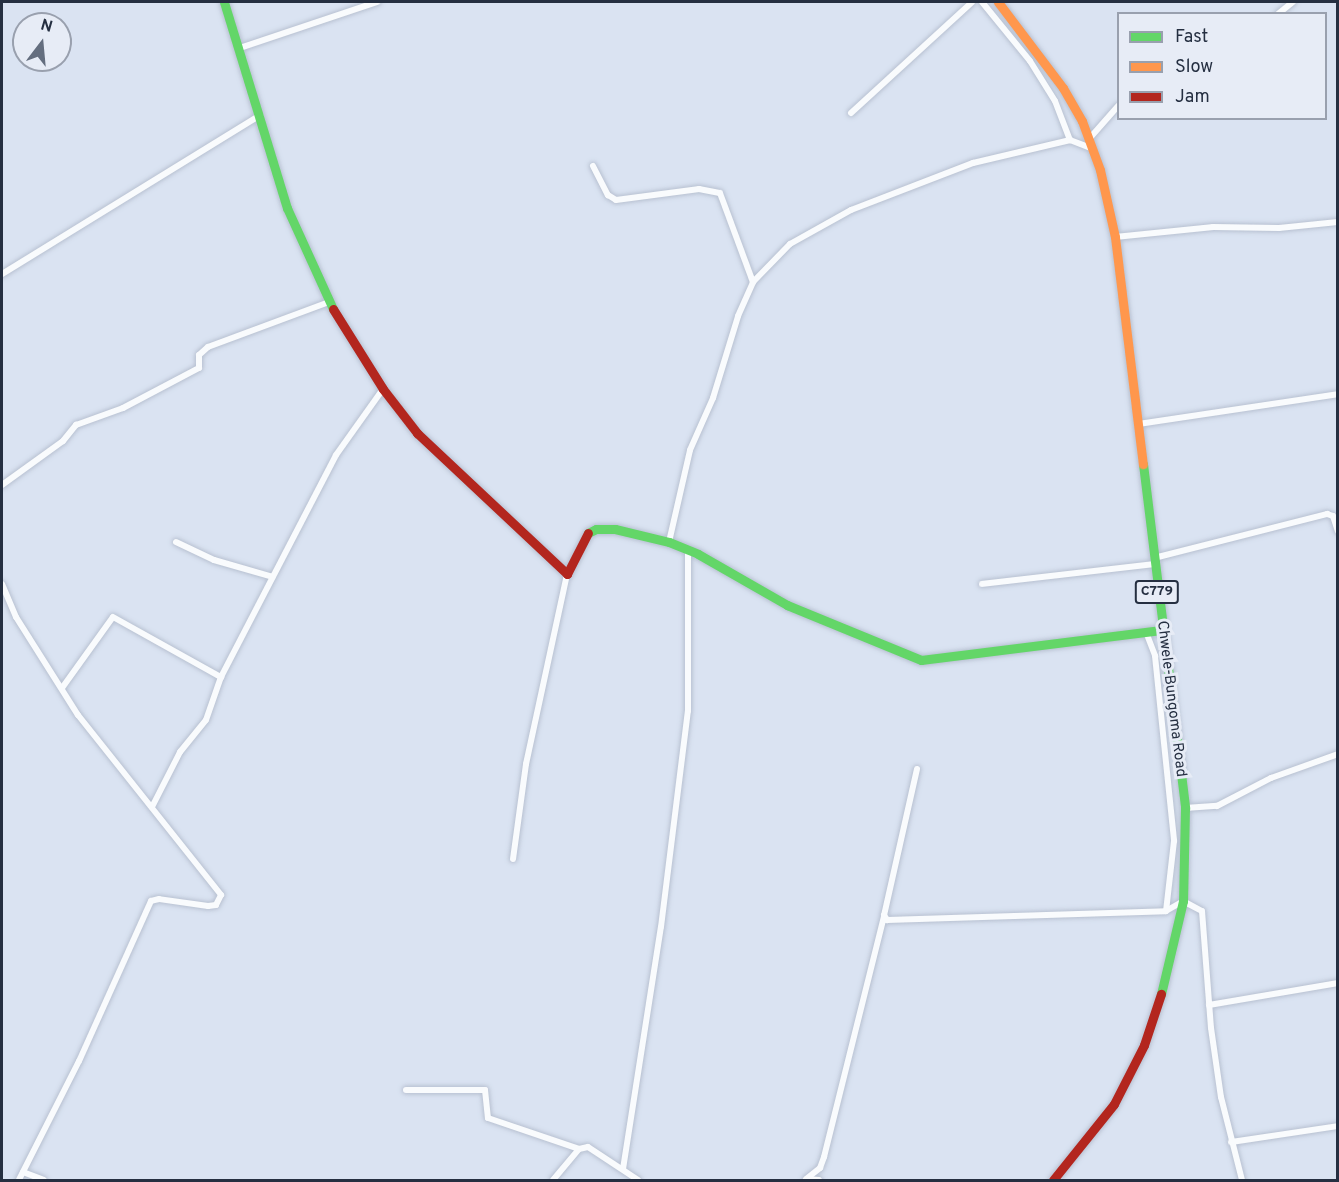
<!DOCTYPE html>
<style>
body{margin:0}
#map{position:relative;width:1339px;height:1182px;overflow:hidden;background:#dae3f2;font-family:Overpass,sans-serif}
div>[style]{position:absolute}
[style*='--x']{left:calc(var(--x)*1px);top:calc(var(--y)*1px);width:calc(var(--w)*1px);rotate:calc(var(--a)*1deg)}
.roads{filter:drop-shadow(0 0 2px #b8c1d1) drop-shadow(0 0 2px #b8c1d1)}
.street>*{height:6px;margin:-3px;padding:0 3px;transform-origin:3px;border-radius:3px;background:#f9fbfd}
.fast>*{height:9px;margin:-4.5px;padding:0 4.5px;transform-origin:4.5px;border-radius:4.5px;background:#63d668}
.slow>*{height:9px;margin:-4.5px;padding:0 4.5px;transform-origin:4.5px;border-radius:4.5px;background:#ff974d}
.jam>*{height:9px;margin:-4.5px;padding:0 4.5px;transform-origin:4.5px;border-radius:4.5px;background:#b3261e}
span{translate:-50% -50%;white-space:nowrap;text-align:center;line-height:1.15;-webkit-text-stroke:6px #e7ecf6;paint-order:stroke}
.shield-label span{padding:2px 4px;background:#e7ecf6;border:2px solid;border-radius:4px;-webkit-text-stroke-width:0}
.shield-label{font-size:14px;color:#252f41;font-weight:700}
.street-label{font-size:15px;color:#252f41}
.frame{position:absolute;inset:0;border:3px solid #252f41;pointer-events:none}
.legend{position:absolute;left:1117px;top:12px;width:210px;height:108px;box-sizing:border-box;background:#e7ecf6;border:2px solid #99a0ae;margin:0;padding:8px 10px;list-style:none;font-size:18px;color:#252f41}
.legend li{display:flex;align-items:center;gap:12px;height:30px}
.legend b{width:30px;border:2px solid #99a0ae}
.north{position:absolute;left:12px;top:12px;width:60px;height:60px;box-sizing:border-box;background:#e7ecf6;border:2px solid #99a0ae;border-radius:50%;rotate:16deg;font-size:16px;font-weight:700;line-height:24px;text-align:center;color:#252f41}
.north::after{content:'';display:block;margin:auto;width:21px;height:27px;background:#646e7f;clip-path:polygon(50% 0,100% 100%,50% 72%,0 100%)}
</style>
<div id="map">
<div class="roads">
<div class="street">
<div style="--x:982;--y:2;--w:76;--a:50.9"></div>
<div style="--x:1030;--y:61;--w:47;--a:58"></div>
<div style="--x:1055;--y:101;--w:42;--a:69"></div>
<div style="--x:1278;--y:14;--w:19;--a:-39"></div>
<div style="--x:240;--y:48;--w:145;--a:-18.6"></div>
<div style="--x:851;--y:113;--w:164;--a:-42.5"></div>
<div style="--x:1089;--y:139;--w:44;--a:-48.7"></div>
<div style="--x:593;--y:166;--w:33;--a:63"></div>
<div style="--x:608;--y:195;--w:9;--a:32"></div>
<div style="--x:616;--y:200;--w:84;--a:-7.5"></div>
<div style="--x:699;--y:189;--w:21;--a:11"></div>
<div style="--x:720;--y:193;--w:95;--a:69.7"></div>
<div style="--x:1115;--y:237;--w:99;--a:-5.8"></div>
<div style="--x:1213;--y:227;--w:66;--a:0.9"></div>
<div style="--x:1279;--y:228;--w:59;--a:-5.8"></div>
<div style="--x:2;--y:274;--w:303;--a:-31.6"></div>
<div style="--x:1138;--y:424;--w:202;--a:-8.5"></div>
<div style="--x:2;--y:485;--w:75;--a:-35.8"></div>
<div style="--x:63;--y:441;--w:21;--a:-51"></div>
<div style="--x:76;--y:425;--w:50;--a:-19.9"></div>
<div style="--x:123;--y:408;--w:86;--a:-27.8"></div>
<div style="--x:199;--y:368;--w:13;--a:-90"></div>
<div style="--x:199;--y:355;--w:12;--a:-42"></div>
<div style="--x:208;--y:347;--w:129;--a:-20.4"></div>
<div style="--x:176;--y:542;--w:42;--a:25.3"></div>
<div style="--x:214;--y:560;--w:61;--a:16.1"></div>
<div style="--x:669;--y:542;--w:94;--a:-77.1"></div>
<div style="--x:690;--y:450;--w:57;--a:-66.1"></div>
<div style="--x:713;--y:398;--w:86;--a:-73"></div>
<div style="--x:738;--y:316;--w:37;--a:-66"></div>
<div style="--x:753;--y:282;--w:53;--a:-45.8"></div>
<div style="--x:790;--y:244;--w:70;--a:-29.1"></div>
<div style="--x:851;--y:210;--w:131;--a:-21.1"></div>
<div style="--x:973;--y:163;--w:100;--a:-13.3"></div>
<div style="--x:1070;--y:140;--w:22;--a:21"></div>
<div style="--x:1154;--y:558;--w:179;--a:-14.3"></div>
<div style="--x:1327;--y:514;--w:6;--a:18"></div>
<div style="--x:1333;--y:516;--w:16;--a:72"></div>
<div style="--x:2;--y:584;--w:36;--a:67"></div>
<div style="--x:16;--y:617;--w:116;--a:57.7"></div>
<div style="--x:78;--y:715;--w:230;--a:51.5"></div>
<div style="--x:221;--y:895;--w:11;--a:117"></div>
<div style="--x:216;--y:905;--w:8;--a:173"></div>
<div style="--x:208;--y:906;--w:49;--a:-171.9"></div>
<div style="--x:159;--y:899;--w:8;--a:166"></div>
<div style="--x:151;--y:901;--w:175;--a:114.2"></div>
<div style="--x:79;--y:1061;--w:133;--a:116.8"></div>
<div style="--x:982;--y:584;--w:173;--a:-6.6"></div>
<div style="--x:1146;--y:632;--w:26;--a:69"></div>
<div style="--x:1155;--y:656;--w:186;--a:84.1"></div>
<div style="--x:1174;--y:841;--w:70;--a:96.5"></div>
<div style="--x:62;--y:688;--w:87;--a:-54.3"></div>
<div style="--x:113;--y:617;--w:124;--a:29.1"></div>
<div style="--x:917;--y:769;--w:150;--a:102.7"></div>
<div style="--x:884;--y:915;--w:6;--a:59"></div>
<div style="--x:887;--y:920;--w:279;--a:-1.8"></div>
<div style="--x:1166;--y:911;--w:20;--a:-30"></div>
<div style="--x:1183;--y:901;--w:21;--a:28"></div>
<div style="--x:1202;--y:911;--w:117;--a:85.6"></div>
<div style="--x:1211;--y:1028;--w:70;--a:81.8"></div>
<div style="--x:1221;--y:1097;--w:86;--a:75.8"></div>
<div style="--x:152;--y:807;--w:62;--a:-63"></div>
<div style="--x:180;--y:752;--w:41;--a:-50.9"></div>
<div style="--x:206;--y:720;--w:46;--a:-70.8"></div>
<div style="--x:221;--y:677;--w:250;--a:-62.6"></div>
<div style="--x:336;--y:455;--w:81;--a:-54.5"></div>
<div style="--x:1185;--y:808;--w:32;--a:-4"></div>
<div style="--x:1217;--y:806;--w:61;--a:-27.4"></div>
<div style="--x:1271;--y:778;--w:71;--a:-19.7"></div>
<div style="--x:513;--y:859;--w:96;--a:-82.2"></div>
<div style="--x:526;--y:764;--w:194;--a:-77.8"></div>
<div style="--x:1209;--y:1005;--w:131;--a:-9.7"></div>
<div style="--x:406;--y:1090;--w:79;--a:0"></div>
<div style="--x:485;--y:1090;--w:28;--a:84"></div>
<div style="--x:488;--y:1118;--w:96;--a:18.8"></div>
<div style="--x:1231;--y:1142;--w:108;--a:-8.5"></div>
<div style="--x:623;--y:1169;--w:245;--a:-81.1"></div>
<div style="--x:661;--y:927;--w:218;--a:-82.9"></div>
<div style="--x:688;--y:711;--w:161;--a:-90"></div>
<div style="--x:23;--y:1172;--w:22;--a:21"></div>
<div style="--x:806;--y:1179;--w:18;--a:-38"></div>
<div style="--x:820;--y:1168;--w:12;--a:-70"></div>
<div style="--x:824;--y:1157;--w:248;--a:-76"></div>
<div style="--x:807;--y:1179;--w:12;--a:5"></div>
<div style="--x:553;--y:1180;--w:40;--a:-50"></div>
<div style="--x:579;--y:1149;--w:9;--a:-13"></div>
<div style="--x:588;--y:1147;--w:60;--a:33.4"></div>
</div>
<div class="fast">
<div style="--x:224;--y:2;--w:215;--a:73"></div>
<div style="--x:287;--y:208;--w:111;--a:65.5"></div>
<div style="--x:1143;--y:464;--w:347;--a:83"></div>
<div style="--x:1185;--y:808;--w:93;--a:91.2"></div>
<div style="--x:1183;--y:901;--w:96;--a:103.3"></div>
<div style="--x:588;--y:533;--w:9;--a:-27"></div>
<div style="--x:596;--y:529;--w:19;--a:0"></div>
<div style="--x:615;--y:529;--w:56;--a:13.5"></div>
<div style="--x:669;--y:542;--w:31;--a:22"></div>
<div style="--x:698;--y:554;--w:103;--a:29.8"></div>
<div style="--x:787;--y:605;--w:145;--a:22.3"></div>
<div style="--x:921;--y:660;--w:242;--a:-7.1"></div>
</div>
<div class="slow">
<div style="--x:998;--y:2;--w:108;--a:52.9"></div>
<div style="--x:1063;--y:88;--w:38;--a:60"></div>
<div style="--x:1082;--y:121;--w:52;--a:69.8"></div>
<div style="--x:1100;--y:170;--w:69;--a:77.4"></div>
<div style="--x:1115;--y:237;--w:229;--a:83"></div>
</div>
<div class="jam">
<div style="--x:333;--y:309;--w:94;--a:58"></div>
<div style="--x:383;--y:389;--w:56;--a:52.3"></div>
<div style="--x:417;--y:433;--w:206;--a:43.2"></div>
<div style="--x:567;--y:574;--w:46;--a:-62.9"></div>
<div style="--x:1053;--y:1180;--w:97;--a:-51.2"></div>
<div style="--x:1114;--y:1104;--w:66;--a:-63"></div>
<div style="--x:1144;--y:1045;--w:54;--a:-71.6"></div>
</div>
</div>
<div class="shield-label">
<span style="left:1157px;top:592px">C779</span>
</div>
<div class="street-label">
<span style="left:1171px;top:699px;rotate:83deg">Chwele-Bungoma Road</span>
</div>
<div class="frame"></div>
<ul class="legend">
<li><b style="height:8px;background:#63d668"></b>Fast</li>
<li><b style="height:8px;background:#ff974d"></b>Slow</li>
<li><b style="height:8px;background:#b3261e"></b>Jam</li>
</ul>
<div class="north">N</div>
</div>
